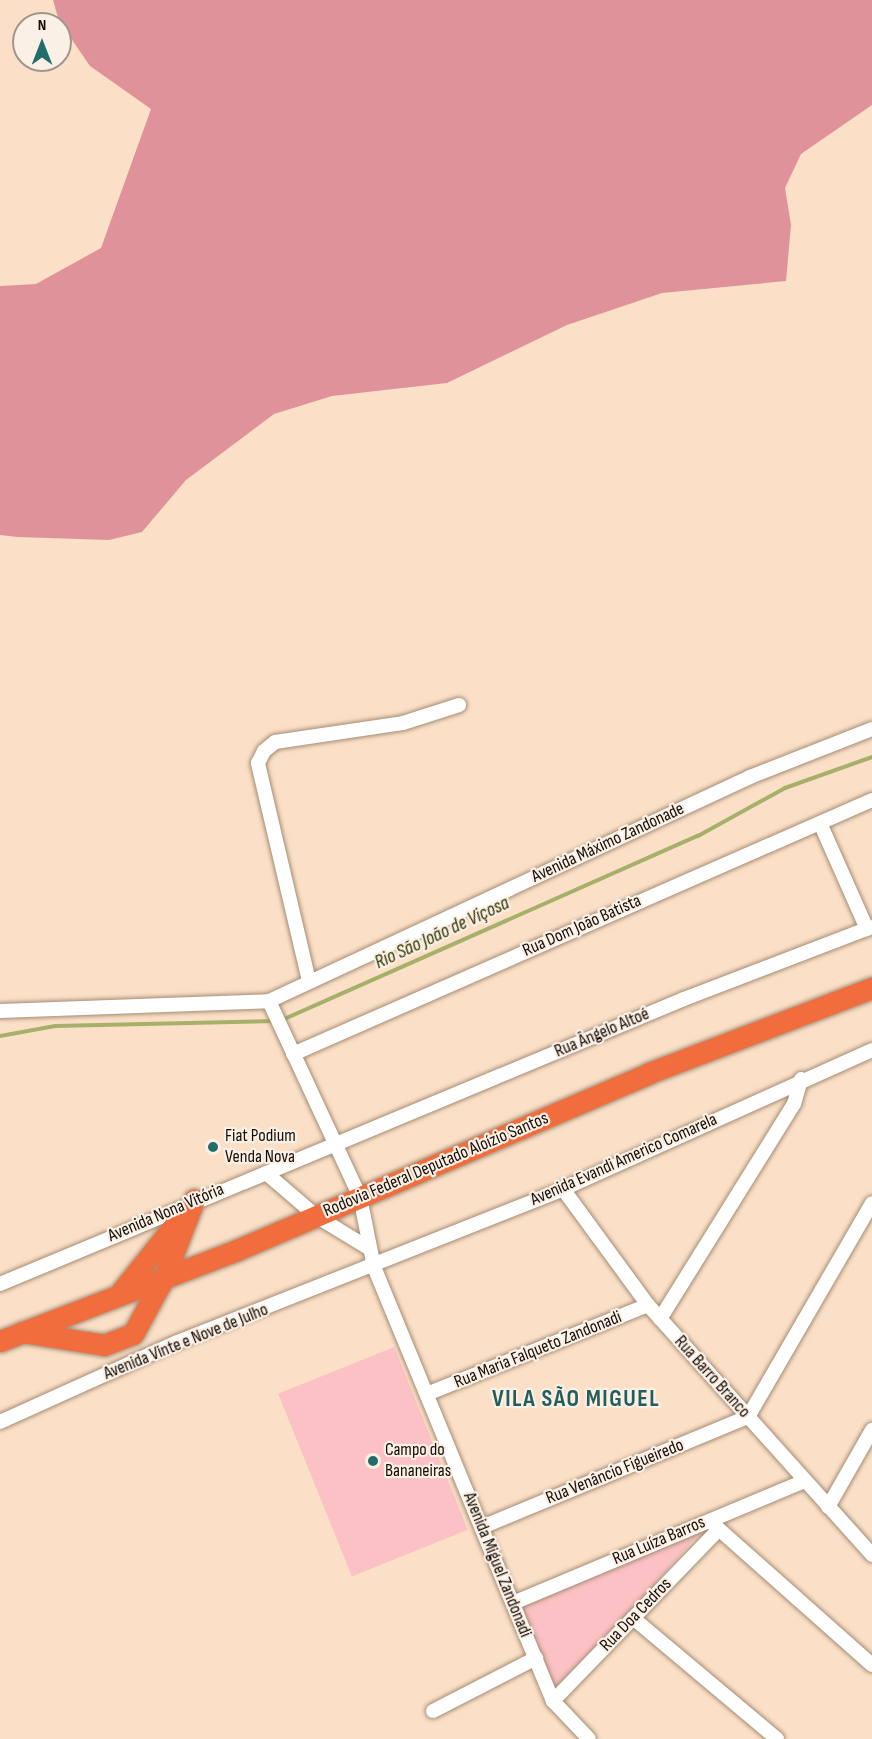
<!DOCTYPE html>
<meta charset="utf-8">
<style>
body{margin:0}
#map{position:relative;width:872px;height:1739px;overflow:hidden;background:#fbe0c7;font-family:"Sofia Sans Condensed",sans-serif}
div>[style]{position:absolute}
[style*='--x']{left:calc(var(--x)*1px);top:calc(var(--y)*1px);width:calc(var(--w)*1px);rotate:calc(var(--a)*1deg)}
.green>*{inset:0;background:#fcc1c5;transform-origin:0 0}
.forest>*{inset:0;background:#df9299}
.stream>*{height:4px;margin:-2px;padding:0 2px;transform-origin:2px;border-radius:2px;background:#a6b06a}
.roads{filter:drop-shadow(0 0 2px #a58c75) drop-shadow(0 0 2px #a58c75)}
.minor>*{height:14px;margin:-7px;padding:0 7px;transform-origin:7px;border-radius:7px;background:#fff}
.highway>*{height:21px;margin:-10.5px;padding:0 10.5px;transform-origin:10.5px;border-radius:10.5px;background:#f26d3d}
.dots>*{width:16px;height:16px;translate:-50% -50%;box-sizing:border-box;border:3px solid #fbf0e6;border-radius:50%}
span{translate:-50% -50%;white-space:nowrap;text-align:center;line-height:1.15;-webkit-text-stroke:4.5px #fbf0e6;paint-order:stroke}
.street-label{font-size:18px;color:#170e06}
.poi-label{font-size:18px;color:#170e06}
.left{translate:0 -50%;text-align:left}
.water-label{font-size:20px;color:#313600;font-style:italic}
.district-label{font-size:24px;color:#245e5c;font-weight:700;letter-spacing:1.5px}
.north{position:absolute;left:12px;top:12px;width:60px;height:60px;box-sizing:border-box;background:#fbf0e6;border:2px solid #a0968c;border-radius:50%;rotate:0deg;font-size:16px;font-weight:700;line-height:24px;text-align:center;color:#170e06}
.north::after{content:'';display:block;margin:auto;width:21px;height:27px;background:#226d6a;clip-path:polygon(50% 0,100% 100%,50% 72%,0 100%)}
</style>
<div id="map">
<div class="green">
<div style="left:394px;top:1347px;width:197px;height:125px;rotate:68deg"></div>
<div style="clip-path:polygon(709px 1522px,554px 1699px,514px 1604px)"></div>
</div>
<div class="forest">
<div style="clip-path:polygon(53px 0,872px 0,872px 105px,801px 154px,785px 188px,791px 225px,786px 281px,662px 293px,567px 325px,447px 383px,332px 396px,274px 414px,186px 480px,142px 532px,109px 540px,17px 537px,0 535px,0 286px,36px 284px,101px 248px,151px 109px,90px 66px,59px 21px)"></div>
</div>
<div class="stream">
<div style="--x:282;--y:1020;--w:455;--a:-23.9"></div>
<div style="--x:698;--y:836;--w:99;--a:-28.9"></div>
<div style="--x:785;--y:788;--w:92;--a:-19.6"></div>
<div style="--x:0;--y:1036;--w:56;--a:-10.3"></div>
<div style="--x:55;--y:1026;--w:220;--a:-1.3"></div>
</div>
<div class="roads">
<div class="minor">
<div style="--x:820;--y:823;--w:116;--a:66.1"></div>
<div style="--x:309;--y:981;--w:224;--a:-103.2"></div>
<div style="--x:258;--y:763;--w:13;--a:-63"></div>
<div style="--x:264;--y:751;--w:14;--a:-39"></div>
<div style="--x:275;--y:742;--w:129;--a:-8.4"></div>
<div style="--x:403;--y:723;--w:59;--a:-17.8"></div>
<div style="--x:269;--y:1001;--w:216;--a:65.1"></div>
<div style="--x:360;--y:1197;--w:71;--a:78.7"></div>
<div style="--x:374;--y:1267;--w:469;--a:67.6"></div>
<div style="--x:553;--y:1701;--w:52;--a:46.5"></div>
<div style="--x:0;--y:1011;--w:269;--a:-2.1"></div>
<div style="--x:269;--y:1001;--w:531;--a:-24.97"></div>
<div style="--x:750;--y:777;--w:131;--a:-21.5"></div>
<div style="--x:293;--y:1054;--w:632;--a:-23.69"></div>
<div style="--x:266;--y:1173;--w:66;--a:40.7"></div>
<div style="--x:316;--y:1216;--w:60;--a:31.3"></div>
<div style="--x:563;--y:1189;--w:144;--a:53.8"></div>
<div style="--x:648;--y:1305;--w:336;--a:48.1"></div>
<div style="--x:0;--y:1284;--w:741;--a:-22.62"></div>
<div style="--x:684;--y:999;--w:201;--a:-21"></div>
<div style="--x:660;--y:1319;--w:253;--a:-58.1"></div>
<div style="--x:794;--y:1104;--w:26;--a:-74"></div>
<div style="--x:427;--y:1394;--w:238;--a:-21.9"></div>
<div style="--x:0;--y:1422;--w:192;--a:-24.3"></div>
<div style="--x:175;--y:1343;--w:417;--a:-21.6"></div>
<div style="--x:563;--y:1189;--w:339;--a:-24.2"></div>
<div style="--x:828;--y:1507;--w:89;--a:-60.3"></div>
<div style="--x:712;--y:1523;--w:214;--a:41.6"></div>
<div style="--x:482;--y:1527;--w:288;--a:-22.5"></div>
<div style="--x:748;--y:1417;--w:247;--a:-59.9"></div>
<div style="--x:513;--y:1603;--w:316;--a:-22.7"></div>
<div style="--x:633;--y:1618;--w:188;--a:40"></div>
<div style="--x:553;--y:1701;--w:238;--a:-46"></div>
<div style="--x:433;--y:1711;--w:116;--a:-27.2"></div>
</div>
<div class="highway">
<div style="--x:121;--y:1292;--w:96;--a:-51.3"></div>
<div style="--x:22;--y:1332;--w:83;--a:9"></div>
<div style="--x:104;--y:1345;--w:31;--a:-21"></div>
<div style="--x:133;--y:1334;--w:65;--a:-61.5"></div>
<div style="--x:164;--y:1277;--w:83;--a:-68.7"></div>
<div style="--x:0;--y:1341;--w:254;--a:-21"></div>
<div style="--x:237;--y:1250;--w:448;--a:-23.2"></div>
<div style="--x:649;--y:1073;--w:239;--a:-20.9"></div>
</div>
</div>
<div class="dots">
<div style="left:213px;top:1147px;background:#226d6a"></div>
<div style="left:373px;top:1461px;background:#226d6a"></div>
</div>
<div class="street-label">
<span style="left:608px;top:843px;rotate:-25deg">Avenida Máximo Zandonade</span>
<span style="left:582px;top:926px;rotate:-24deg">Rua Dom João Batista</span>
<span style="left:602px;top:1033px;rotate:-23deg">Rua Ângelo Altoé</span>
<span style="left:624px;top:1160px;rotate:-24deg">Avenida Evandi Americo Comarela</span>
<span style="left:436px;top:1165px;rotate:-23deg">Rodovia Federal Deputado Aloízio Santos</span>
<span style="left:166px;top:1213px;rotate:-23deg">Avenida Nona Vitória</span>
<span style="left:186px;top:1342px;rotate:-22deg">Avenida Vinte e Nove de Julho</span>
<span style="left:538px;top:1350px;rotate:-22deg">Rua Maria Falqueto Zandonadi</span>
<span style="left:712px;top:1377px;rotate:48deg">Rua Barro Branco</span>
<span style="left:615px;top:1472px;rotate:-22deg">Rua Venâncio Figueiredo</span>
<span style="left:659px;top:1541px;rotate:-23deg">Rua Luíza Barros</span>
<span style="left:497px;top:1565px;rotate:68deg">Avenida Miguel Zandonadi</span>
<span style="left:636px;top:1615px;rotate:-46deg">Rua Doa Cedros</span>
</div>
<div class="poi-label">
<span class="left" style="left:225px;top:1147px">Fiat Podium<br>Venda Nova</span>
<span class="left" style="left:385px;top:1461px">Campo do<br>Bananeiras</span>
</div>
<div class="water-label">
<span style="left:442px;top:933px;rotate:-25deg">Rio São João de Viçosa</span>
</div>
<div class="district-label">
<span style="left:576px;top:1399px">VILA SÃO MIGUEL</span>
</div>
<div class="north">N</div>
</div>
